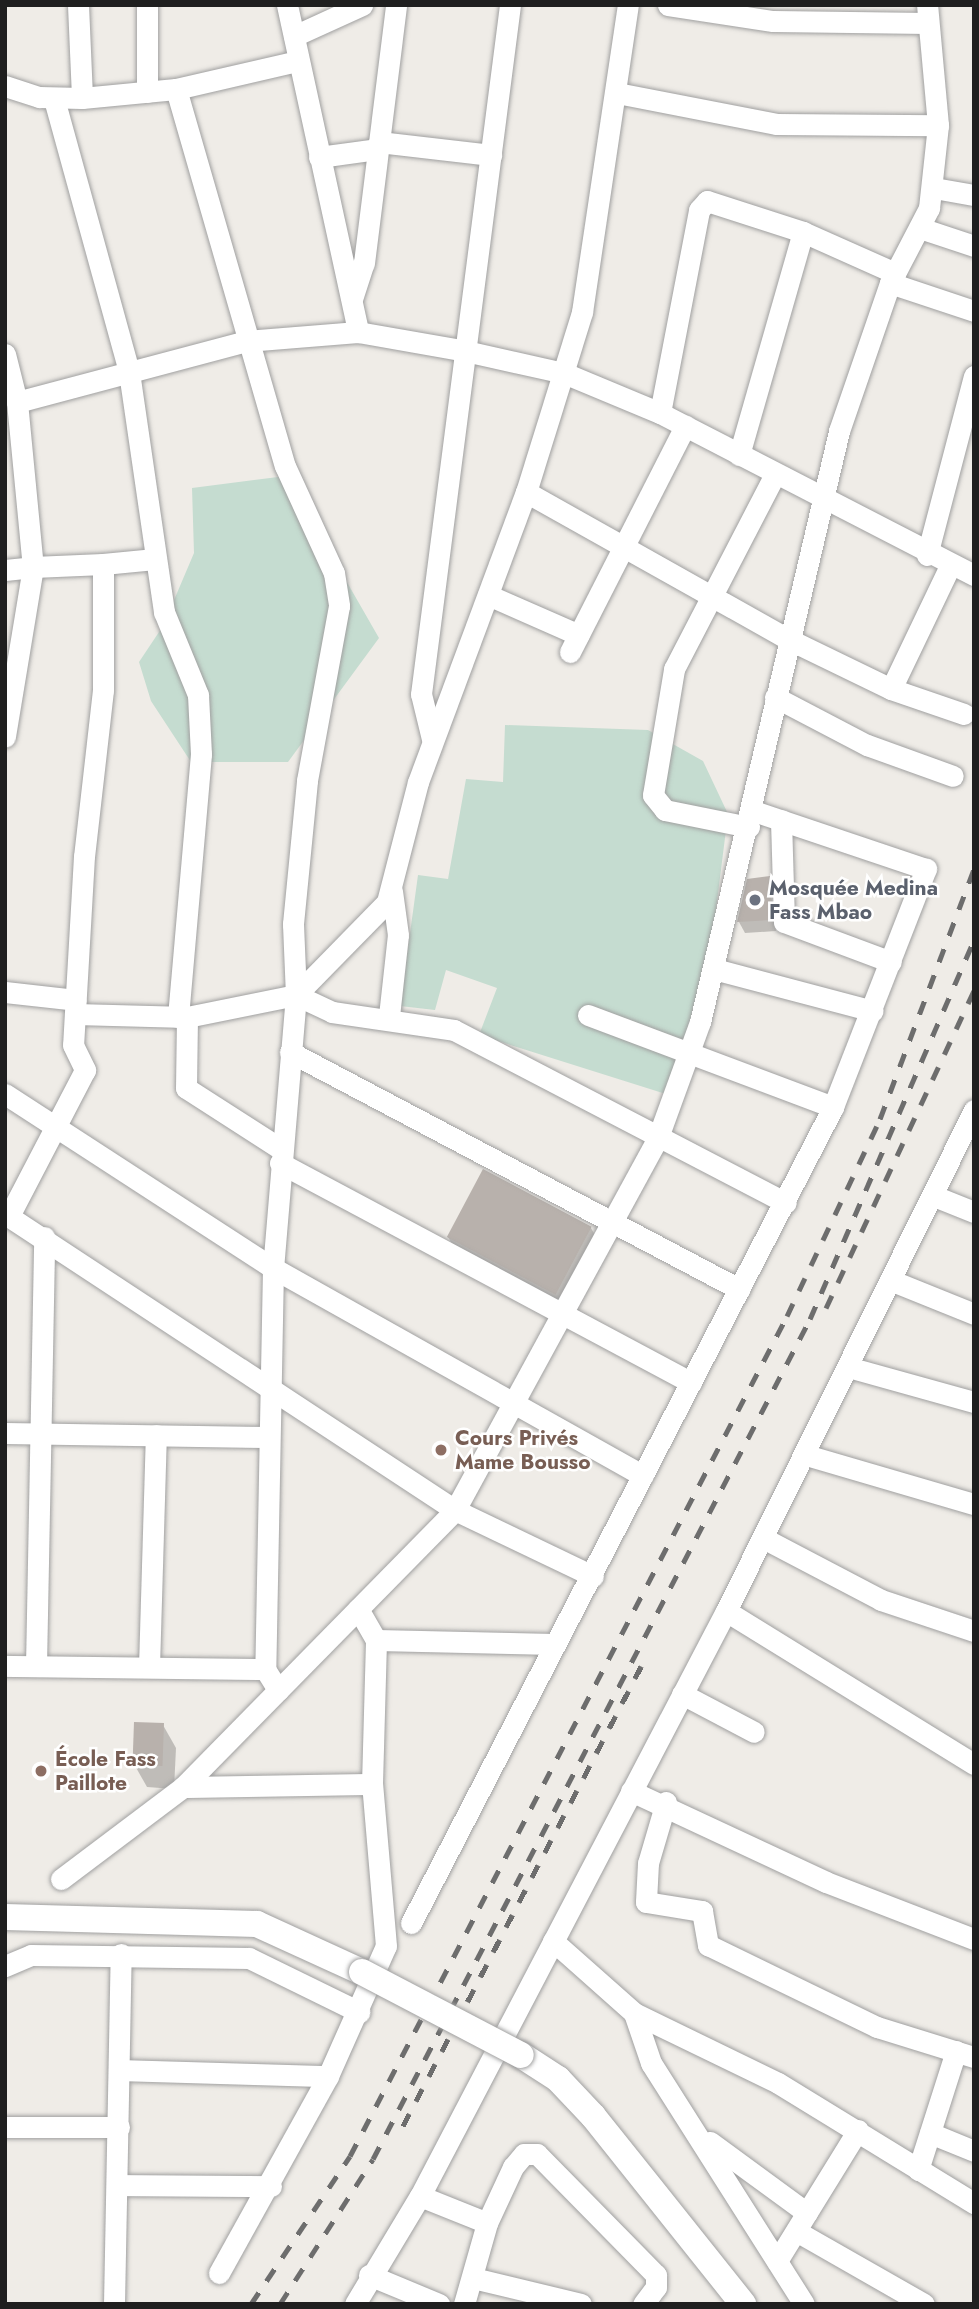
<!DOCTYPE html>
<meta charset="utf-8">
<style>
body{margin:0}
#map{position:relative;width:979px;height:2309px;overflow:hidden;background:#efece7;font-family:Jost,sans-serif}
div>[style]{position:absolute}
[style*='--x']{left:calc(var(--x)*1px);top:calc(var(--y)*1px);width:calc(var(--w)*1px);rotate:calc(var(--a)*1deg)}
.wetland>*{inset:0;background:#c5dcd0}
.shadow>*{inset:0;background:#0003}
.building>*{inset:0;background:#b8b1ac;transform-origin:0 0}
.roads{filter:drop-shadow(0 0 2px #a0a0a0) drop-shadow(0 0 2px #a0a0a0)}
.minor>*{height:21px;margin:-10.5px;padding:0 10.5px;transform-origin:10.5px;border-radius:10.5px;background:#fff}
.tertiary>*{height:26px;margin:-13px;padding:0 13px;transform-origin:13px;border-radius:13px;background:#fff}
.rail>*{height:5px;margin-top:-2.5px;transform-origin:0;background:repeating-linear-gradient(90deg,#6d6d6d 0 14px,transparent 0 28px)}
.bridges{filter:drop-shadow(0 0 2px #a0a0a0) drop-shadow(0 0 2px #a0a0a0)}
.tertiary-bridge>*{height:26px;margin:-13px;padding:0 13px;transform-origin:13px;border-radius:13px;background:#fff}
.dots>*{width:19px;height:19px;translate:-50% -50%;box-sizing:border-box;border:4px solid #fff;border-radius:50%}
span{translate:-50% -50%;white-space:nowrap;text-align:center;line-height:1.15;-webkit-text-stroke:5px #fff;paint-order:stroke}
.worship-label{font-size:21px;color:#5b616d;font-weight:700}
.left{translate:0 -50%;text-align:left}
.education-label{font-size:21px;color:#785e54;font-weight:700}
.frame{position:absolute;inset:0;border:7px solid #1f1f1f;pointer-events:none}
</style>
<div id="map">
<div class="wetland">
<div style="clip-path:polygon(286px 476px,379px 638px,288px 762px,191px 762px,151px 701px,139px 662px,163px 626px,194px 553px,192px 488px)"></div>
<div style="clip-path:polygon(505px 725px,648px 730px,703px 761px,728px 814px,712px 941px,669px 1095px,479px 1035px,497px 988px,446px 970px,435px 1010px,400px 1006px,418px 875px,448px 879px,466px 779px,503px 782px)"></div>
</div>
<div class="shadow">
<div style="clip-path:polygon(769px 878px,776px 931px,745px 933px,739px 922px)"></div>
<div style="clip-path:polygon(591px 1228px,604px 1251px,568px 1316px,461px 1259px,448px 1237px)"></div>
<div style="clip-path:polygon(163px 1725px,176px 1748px,174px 1789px,147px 1787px,134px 1764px)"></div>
</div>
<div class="building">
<div style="clip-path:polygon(770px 876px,771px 920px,737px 922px,747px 879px)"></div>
<div style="left:483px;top:1169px;width:123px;height:77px;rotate:28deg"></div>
<div style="left:134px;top:1722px;width:30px;height:43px;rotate:2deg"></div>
</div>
<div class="roads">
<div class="minor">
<div style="--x:78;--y:5;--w:93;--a:87.5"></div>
<div style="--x:287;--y:5;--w:335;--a:77.7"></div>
<div style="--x:668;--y:5;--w:106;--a:8.7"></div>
<div style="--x:773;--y:21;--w:155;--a:0.7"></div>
<div style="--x:294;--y:36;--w:75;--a:-24.5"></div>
<div style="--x:5;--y:86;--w:36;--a:18"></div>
<div style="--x:39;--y:97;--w:43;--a:1.3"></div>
<div style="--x:82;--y:98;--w:94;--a:-5.5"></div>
<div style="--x:176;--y:89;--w:124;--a:-13"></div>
<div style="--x:176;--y:89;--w:392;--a:73.9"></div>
<div style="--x:285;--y:466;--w:118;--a:65.4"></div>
<div style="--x:334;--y:573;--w:33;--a:81"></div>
<div style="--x:339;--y:606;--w:178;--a:100.4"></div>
<div style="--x:307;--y:781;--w:144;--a:95.6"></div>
<div style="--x:293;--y:924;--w:71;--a:87.6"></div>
<div style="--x:296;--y:995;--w:274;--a:94.8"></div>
<div style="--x:273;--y:1268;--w:401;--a:91.1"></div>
<div style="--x:265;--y:1669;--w:25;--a:58"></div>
<div style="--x:147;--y:92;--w:87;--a:-90"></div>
<div style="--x:617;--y:93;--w:162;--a:11"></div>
<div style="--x:776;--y:124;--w:162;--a:0.4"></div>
<div style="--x:54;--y:99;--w:283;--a:74.6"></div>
<div style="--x:129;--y:372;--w:243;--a:81.7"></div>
<div style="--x:164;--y:612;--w:90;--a:67.7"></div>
<div style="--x:198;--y:695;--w:59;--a:87.1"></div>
<div style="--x:201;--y:754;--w:264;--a:95"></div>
<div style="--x:379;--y:142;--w:113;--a:6.6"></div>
<div style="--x:319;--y:157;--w:60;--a:-7.7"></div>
<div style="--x:934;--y:188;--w:41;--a:9.9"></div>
<div style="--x:923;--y:229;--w:54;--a:18.4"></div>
<div style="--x:890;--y:283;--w:89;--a:18.4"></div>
<div style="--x:352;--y:299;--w:38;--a:-72"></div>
<div style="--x:364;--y:263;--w:260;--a:-82.9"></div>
<div style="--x:5;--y:354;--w:49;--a:76"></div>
<div style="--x:17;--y:402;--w:166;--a:84.5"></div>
<div style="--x:33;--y:567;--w:70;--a:-2.5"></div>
<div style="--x:103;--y:564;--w:126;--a:90"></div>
<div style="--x:103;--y:690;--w:167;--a:96.5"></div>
<div style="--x:84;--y:856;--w:189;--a:93.3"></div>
<div style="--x:73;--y:1045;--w:28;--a:64"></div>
<div style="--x:85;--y:1070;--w:165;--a:117.5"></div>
<div style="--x:17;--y:402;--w:237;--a:-14.9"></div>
<div style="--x:246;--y:341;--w:112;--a:-4.6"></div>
<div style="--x:358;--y:332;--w:105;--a:9.9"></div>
<div style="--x:461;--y:350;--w:106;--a:12.6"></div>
<div style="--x:564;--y:373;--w:104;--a:22.6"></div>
<div style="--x:660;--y:413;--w:353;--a:27.3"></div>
<div style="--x:660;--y:413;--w:207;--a:-79.1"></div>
<div style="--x:699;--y:210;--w:12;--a:-48"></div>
<div style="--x:707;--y:201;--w:101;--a:17.9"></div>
<div style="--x:803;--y:232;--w:101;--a:24"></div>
<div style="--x:739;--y:455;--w:232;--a:-74"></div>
<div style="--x:526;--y:492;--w:300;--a:29.3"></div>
<div style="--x:788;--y:639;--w:114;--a:25.9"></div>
<div style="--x:891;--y:689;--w:77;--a:18.9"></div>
<div style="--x:927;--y:555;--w:185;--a:-75.3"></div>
<div style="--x:103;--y:564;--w:52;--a:-5.5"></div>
<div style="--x:5;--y:570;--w:28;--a:-6"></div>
<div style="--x:33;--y:567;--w:172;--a:99.4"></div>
<div style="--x:488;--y:595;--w:99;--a:23.7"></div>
<div style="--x:570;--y:652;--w:254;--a:-63"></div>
<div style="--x:891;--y:689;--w:136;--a:-64.4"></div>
<div style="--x:775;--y:697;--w:104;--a:27.6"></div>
<div style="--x:867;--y:745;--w:91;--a:19.8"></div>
<div style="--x:432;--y:739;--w:46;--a:-103.7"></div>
<div style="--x:421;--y:694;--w:695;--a:-82.64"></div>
<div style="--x:781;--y:820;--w:102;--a:88.3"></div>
<div style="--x:784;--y:922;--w:114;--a:20.5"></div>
<div style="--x:749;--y:827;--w:86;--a:-168.6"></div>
<div style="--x:665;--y:810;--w:19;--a:-129"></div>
<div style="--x:653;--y:795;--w:128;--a:-80.5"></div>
<div style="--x:674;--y:669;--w:217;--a:-62.6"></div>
<div style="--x:714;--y:969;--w:164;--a:14.8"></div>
<div style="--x:5;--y:992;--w:71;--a:6.4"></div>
<div style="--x:296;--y:995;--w:40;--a:25"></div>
<div style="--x:332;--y:1012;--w:123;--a:8.4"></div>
<div style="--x:454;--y:1030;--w:374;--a:27.5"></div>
<div style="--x:75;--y:1014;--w:112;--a:1.5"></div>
<div style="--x:187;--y:1017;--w:111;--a:-11.4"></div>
<div style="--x:296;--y:995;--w:130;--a:-45.6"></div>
<div style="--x:387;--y:902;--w:124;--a:-75.5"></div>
<div style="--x:418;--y:782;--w:309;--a:-69.6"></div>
<div style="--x:526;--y:492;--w:189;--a:-72.7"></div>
<div style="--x:582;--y:312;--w:310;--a:-81.5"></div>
<div style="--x:588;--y:1015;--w:262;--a:20.6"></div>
<div style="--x:389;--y:1016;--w:81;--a:-83.7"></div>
<div style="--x:398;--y:935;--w:44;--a:-97.8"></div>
<div style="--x:187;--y:1017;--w:71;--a:90.8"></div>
<div style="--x:186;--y:1088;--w:113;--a:32.7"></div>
<div style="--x:290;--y:1052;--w:508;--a:27.83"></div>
<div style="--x:5;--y:1094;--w:320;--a:33"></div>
<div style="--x:273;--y:1268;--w:424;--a:29.3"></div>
<div style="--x:280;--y:1163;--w:466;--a:28.1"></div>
<div style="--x:934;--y:1196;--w:43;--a:21.8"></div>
<div style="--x:5;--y:1214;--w:539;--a:33.34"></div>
<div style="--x:455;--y:1510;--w:153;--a:25.6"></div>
<div style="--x:890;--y:1280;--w:91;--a:22"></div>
<div style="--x:848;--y:1367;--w:131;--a:15.5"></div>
<div style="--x:5;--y:1433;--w:262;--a:0.9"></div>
<div style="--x:806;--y:1455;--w:175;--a:16.3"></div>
<div style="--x:763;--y:1538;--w:133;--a:27.7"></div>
<div style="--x:881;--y:1600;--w:98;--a:18.4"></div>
<div style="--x:726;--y:1611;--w:291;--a:31.7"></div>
<div style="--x:376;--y:1640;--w:179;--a:1.3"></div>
<div style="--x:5;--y:1666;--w:260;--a:0.7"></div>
<div style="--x:36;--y:1666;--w:429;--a:-88.9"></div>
<div style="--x:149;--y:1667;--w:232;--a:-88.3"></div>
<div style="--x:682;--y:1694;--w:81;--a:27.8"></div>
<div style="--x:183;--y:1787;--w:189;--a:-0.9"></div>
<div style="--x:631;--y:1791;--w:215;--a:25"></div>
<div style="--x:826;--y:1882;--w:159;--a:21.1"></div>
<div style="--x:666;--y:1802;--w:64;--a:106.4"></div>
<div style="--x:648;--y:1863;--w:39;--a:93"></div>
<div style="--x:646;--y:1902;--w:57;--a:9.1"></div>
<div style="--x:702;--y:1911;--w:35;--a:80"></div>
<div style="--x:708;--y:1945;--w:188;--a:25.9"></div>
<div style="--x:877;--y:2027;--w:102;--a:17.2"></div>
<div style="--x:61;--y:1879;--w:153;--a:-37"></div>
<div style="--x:183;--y:1787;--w:388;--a:-45.5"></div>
<div style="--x:455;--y:1510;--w:422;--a:-61.4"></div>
<div style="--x:657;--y:1140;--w:126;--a:-70"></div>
<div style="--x:700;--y:1022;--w:607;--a:-76.76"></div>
<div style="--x:839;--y:431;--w:157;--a:-71"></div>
<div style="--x:890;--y:283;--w:85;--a:-62.5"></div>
<div style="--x:929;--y:208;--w:83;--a:-83.8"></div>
<div style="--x:938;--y:125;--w:121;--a:-95.2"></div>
<div style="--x:411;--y:1923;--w:919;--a:-62.65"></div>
<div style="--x:833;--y:1107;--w:256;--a:-68.7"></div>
<div style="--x:926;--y:869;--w:182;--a:-161.4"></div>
<div style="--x:553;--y:1941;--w:108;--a:41.6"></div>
<div style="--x:634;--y:2013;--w:53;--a:71.2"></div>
<div style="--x:651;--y:2063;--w:285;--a:57.6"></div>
<div style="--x:5;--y:1966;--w:28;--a:-23"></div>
<div style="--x:31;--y:1955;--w:218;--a:0.8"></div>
<div style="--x:249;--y:1958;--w:123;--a:26.1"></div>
<div style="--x:634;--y:2013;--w:160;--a:25.9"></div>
<div style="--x:778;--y:2083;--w:230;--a:31.5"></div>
<div style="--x:120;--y:2070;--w:208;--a:1.7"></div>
<div style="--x:5;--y:2127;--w:114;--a:0"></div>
<div style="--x:930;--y:2133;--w:48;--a:22.2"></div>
<div style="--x:710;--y:2142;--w:120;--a:36.2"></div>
<div style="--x:918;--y:2170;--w:125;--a:-72.3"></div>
<div style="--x:118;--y:2185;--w:153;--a:0.4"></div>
<div style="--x:420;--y:2196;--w:72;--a:21.9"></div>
<div style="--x:796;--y:2231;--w:147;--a:29.7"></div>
<div style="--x:777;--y:2261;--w:154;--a:-58.3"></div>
<div style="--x:219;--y:2273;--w:225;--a:-61"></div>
<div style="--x:328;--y:2076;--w:142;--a:-66"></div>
<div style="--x:386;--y:1946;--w:163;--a:-94.9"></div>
<div style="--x:372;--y:1784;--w:144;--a:-88.4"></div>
<div style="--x:376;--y:1640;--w:36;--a:-120"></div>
<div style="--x:369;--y:2275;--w:76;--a:22.5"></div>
<div style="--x:473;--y:2278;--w:111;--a:13.5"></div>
<div style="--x:114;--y:2304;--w:350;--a:-88.9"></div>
<div style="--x:355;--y:2304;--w:126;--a:-59"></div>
<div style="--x:420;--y:2196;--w:660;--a:-62.39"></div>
<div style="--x:726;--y:1611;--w:559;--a:-63.66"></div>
<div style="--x:464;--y:2304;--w:84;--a:-74.1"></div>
<div style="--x:487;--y:2223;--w:62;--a:-65.1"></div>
<div style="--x:513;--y:2167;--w:17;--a:-50"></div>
<div style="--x:524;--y:2154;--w:13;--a:0"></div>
<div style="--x:537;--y:2154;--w:170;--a:45.5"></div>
<div style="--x:656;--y:2275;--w:12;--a:90"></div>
<div style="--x:656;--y:2287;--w:21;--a:127"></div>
</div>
<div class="tertiary">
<div style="--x:5;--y:1917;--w:252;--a:1.6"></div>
<div style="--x:257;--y:1924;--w:115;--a:24.6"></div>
<div style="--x:521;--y:2055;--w:44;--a:33"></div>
<div style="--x:558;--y:2079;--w:51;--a:46.6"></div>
<div style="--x:593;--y:2116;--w:241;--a:51.4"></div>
</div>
</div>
<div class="rail">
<div style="--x:826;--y:1308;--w:351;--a:-65"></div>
<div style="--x:403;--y:2126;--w:528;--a:-62.61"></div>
<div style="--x:251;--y:2304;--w:178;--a:-56.2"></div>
<div style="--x:350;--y:2156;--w:947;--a:-62.51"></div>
<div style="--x:787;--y:1316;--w:218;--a:-64.7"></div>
<div style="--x:880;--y:1119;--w:267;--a:-69.4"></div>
<div style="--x:280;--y:2304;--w:172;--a:-57.3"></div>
<div style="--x:373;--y:2159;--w:947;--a:-62.51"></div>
<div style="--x:810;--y:1319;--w:413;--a:-66.6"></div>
</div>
<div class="bridges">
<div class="tertiary-bridge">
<div style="--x:362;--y:1972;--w:179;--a:27.6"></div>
</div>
</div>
<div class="dots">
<div style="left:755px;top:900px;background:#6b7280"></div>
<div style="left:441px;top:1450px;background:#8d6e63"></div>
<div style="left:41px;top:1771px;background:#8d6e63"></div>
</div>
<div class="worship-label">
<span class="left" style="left:769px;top:900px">Mosquée Medina<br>Fass Mbao</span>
</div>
<div class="education-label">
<span class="left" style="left:455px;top:1450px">Cours Privés<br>Mame Bousso</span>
<span class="left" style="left:55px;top:1771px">École Fass<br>Paillote</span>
</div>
<div class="frame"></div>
</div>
